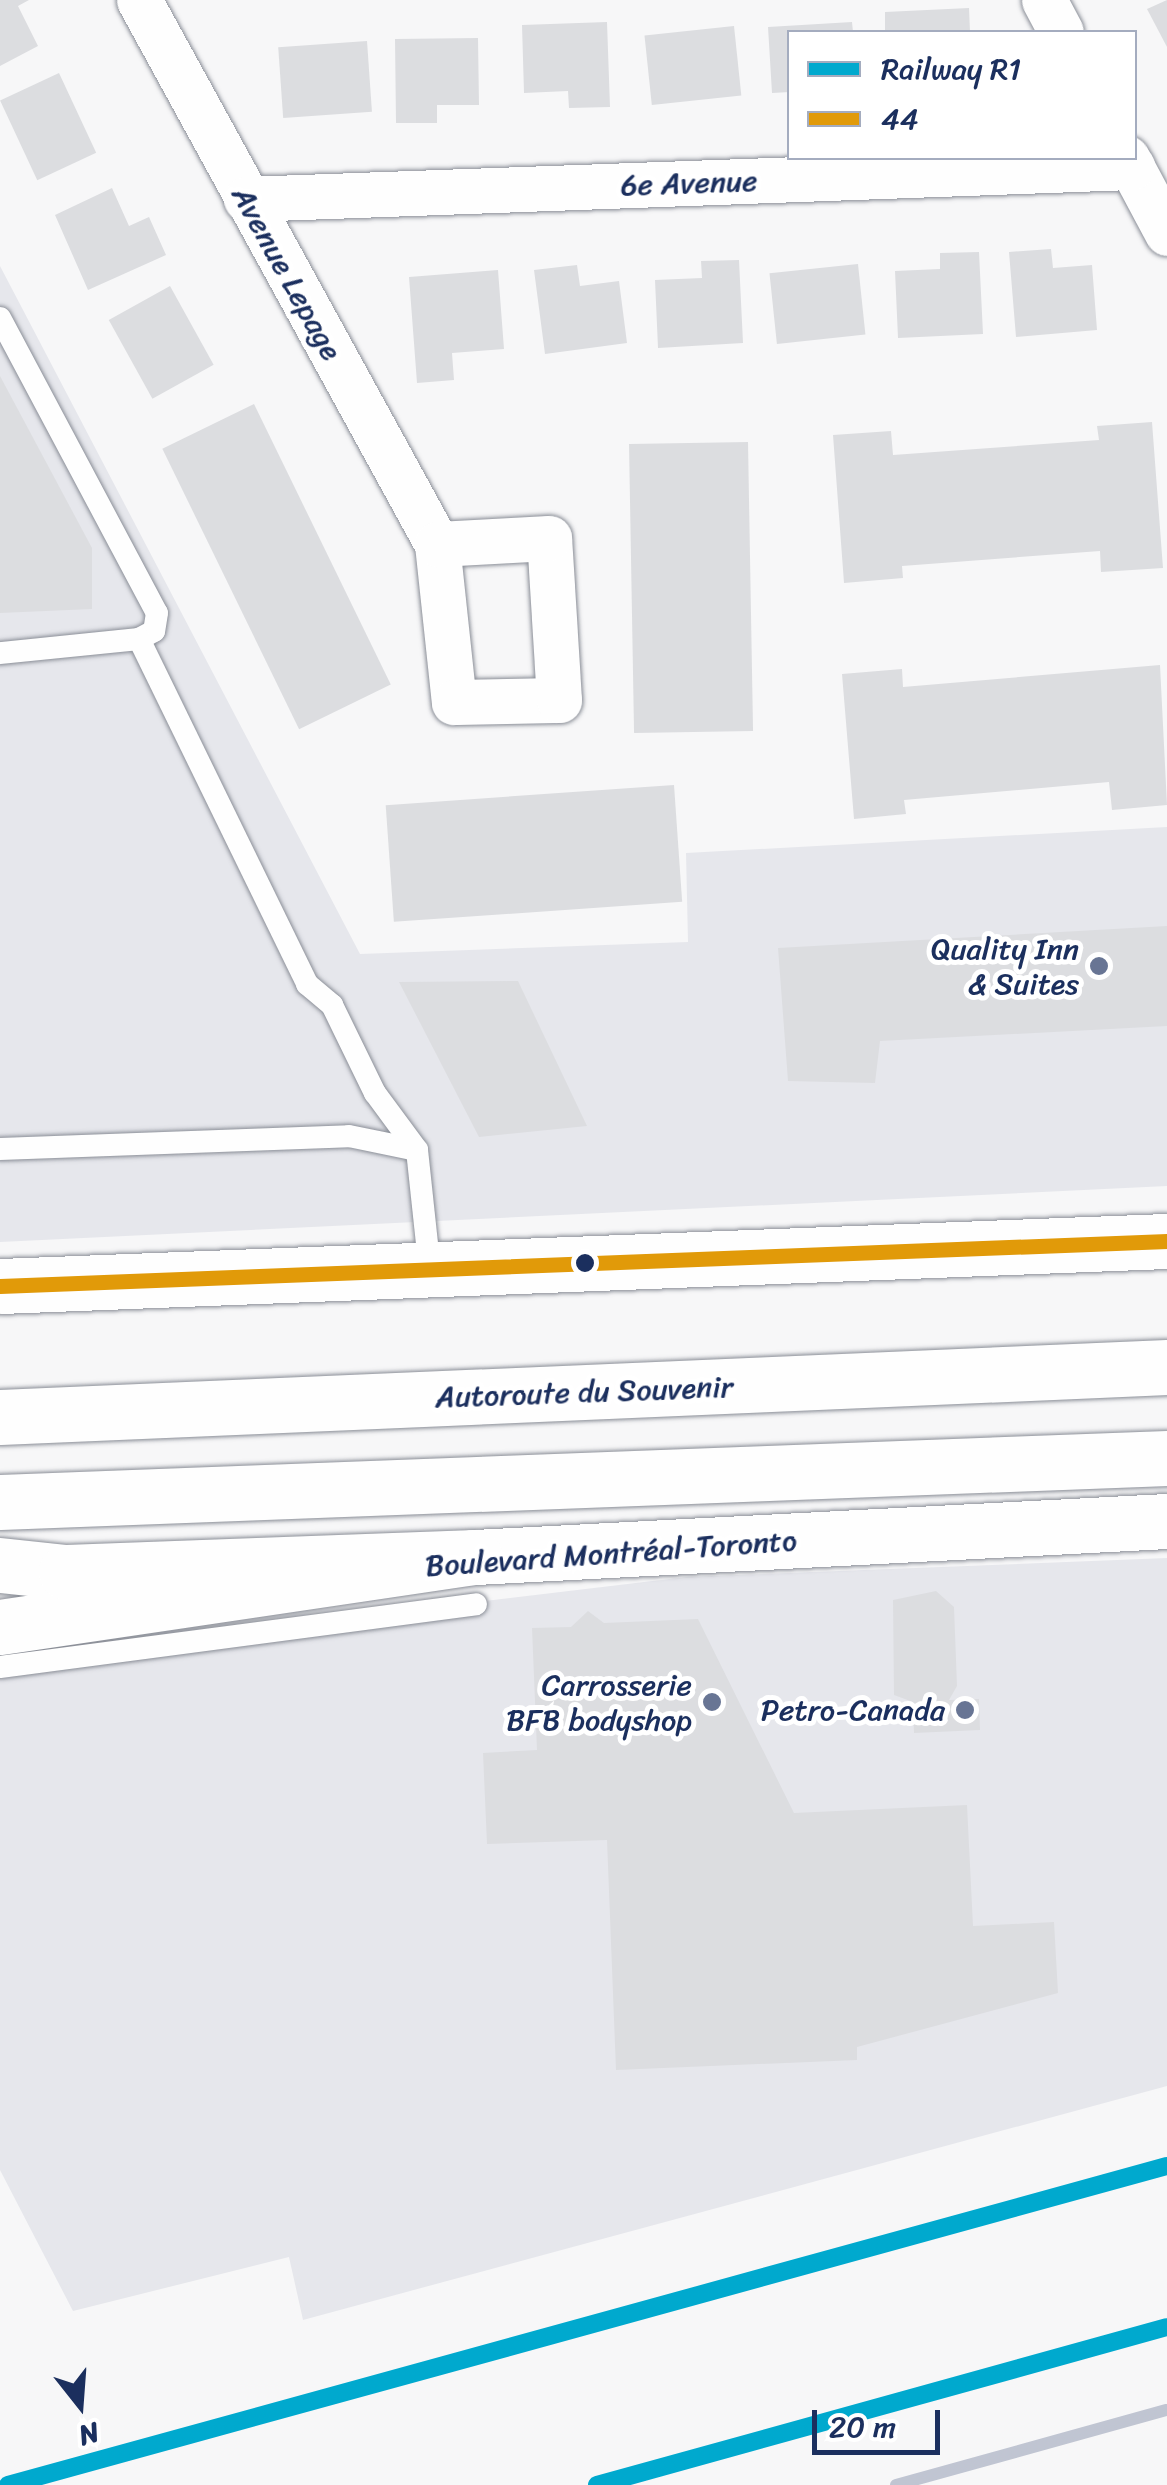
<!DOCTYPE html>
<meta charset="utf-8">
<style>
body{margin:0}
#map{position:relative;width:1167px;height:2485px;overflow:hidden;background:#f7f7f8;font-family:Sriracha,sans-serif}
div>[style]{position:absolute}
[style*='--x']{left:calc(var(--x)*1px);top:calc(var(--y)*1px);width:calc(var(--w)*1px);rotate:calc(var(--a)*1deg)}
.built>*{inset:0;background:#e6e7ec}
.stream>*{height:12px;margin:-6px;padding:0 6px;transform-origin:6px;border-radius:6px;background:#c0c5d2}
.building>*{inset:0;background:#dcdde0;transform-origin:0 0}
.roads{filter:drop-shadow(0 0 2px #8a8e97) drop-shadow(0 0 2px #8a8e97)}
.lane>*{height:22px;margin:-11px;padding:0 11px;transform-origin:11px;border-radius:11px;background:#fefefe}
.street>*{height:45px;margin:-22.5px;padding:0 22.5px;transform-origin:22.5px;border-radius:22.5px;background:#fefefe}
.primary>*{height:55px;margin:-27.5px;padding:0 27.5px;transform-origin:27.5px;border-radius:27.5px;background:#fefefe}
.highway>*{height:55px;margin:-27.5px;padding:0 27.5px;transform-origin:27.5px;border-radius:27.5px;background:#fefefe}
.bus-1>*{height:15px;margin:-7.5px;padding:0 7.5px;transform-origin:7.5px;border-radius:7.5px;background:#e19a09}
.rail-1>*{height:18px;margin:-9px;padding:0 9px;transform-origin:9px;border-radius:9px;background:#00a9ce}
.dots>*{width:28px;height:28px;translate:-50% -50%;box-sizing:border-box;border:5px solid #fff;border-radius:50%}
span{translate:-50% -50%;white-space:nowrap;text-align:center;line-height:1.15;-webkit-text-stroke:10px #fff;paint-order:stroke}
.street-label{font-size:30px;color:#1b2f5e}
.poi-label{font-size:30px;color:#1b2f5e}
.right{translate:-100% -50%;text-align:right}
.legend{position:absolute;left:787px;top:30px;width:350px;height:130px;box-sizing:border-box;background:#fff;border:2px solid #a4acbf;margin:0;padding:12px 18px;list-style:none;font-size:30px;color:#1b2f5e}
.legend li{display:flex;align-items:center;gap:20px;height:50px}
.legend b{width:50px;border:2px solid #a4acbf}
.north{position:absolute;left:30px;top:2355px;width:100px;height:100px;-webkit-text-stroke:8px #fff;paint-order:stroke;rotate:163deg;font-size:28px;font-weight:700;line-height:40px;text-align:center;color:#1b2f5e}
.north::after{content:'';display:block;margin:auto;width:35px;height:45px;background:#1b2f5e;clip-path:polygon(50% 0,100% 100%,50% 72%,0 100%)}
.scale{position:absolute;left:812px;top:2410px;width:128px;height:45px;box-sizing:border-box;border:5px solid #1b2f5e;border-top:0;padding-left:12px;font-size:30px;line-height:35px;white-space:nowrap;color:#1b2f5e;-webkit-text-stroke:8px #fff;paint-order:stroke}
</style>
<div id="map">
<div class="built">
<div style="clip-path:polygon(0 266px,360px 954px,688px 942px,686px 853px,1167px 827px,1167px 1186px,0 1242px)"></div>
<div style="clip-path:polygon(1167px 1558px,1167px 2086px,303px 2320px,289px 2257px,73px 2311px,0 2170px,0 1659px,686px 1577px)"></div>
</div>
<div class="stream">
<div style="--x:896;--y:2485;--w:281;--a:-15.5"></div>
</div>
<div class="building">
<div style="clip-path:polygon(0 0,29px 0,18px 6px,38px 46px,0 66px)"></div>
<div style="clip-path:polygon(1167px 0,1167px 47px,1147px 9px)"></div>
<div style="clip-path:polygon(969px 8px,970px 32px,885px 32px,885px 12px)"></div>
<div style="clip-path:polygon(607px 22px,610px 107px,569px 108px,568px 91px,524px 93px,522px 25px)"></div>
<div style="clip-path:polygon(852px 22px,853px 32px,790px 32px,790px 92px,772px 93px,768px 27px)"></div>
<div style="left:734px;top:26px;width:70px;height:90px;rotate:84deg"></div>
<div style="clip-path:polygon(478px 38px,479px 105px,437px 105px,437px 123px,396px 123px,395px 39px)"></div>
<div style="left:367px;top:41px;width:71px;height:89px;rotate:86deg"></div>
<div style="left:59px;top:73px;width:88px;height:65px;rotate:65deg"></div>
<div style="clip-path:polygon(112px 188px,129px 226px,149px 217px,166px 255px,88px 290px,55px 215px)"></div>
<div style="clip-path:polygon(1051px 249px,1053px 268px,1092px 265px,1097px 330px,1016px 337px,1009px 252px)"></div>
<div style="clip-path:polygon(979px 252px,983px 334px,898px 338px,895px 271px,940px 269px,940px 253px)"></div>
<div style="clip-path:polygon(739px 260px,743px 343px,658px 348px,655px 280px,702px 278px,701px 261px)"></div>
<div style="left:858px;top:264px;width:71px;height:89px;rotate:84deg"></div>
<div style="clip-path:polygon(577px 265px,580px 286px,619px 281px,627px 343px,545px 354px,534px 270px)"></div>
<div style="clip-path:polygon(498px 270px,504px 349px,452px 353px,454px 380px,417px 383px,409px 277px)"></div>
<div style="left:170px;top:286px;width:90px;height:70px;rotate:61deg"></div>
<div style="clip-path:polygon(0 376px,92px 548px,92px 609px,0 613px)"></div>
<div style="left:254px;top:404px;width:312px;height:102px;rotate:64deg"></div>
<div style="clip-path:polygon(1152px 422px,1163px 568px,1101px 572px,1100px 551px,902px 566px,903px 578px,844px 583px,833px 435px,891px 431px,893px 455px,1099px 440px,1097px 426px)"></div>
<div style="left:748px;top:442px;width:289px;height:119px;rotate:89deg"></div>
<div style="clip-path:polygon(1160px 665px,1167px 805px,1112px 810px,1109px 782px,904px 800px,906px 814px,854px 819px,842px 674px,902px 669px,903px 687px)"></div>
<div style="left:674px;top:785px;width:117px;height:289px;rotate:86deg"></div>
<div style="clip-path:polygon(1167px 926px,1167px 1026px,880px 1041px,875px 1083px,788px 1081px,778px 948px)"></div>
<div style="clip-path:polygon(518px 981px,587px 1126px,479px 1137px,399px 982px)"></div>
<div style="clip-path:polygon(936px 1591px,954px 1607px,957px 1686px,949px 1700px,979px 1699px,980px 1730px,914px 1733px,913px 1702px,894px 1695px,893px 1600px)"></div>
<div style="clip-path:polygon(588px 1611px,604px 1623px,698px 1619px,794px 1813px,967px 1805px,973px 1926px,1054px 1922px,1058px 1993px,857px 2047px,857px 2060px,616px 2070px,607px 1840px,487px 1844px,483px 1753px,537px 1750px,532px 1628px,571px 1627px)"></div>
</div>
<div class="roads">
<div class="lane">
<div style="--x:0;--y:318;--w:334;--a:62"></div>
<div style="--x:157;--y:613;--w:18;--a:99"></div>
<div style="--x:154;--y:631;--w:17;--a:152"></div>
<div style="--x:139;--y:639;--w:140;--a:174.2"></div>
<div style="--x:139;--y:639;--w:384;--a:64"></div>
<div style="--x:307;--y:984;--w:33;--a:40"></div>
<div style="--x:332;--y:1005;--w:98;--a:64"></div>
<div style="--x:375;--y:1093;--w:71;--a:53.6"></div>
<div style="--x:417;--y:1150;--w:122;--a:83.9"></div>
<div style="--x:0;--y:1149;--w:349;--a:-2.1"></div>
<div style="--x:349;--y:1136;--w:69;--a:11.6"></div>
<div style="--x:0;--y:1667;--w:480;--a:-7.5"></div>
</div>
<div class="street">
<div style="--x:139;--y:0;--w:620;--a:61.29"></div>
<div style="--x:437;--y:544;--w:159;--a:83.9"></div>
<div style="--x:454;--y:702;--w:105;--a:-1.1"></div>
<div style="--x:559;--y:700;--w:162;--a:-93.5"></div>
<div style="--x:549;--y:538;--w:112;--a:176.9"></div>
<div style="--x:1044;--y:0;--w:36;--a:62"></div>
<div style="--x:1127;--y:158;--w:85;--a:61.9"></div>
<div style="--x:246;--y:199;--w:887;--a:-2.07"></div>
</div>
<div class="primary">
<div style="--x:0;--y:1286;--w:1168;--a:-2.21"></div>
<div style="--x:0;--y:1627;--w:480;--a:-8.4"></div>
<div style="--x:475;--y:1557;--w:693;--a:-2.98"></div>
</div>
<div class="highway">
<div style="--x:0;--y:1417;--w:1168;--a:-2.45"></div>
<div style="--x:0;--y:1502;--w:1168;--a:-2.16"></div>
<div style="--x:0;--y:1565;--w:66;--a:6.1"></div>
<div style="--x:66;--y:1572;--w:409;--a:-2.1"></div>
</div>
</div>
<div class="bus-1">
<div style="--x:0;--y:1286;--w:1168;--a:-2.21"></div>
</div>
<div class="rail-1">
<div style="--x:8;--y:2485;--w:1202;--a:-15.39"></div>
<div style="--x:597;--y:2485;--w:591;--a:-15.49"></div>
</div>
<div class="dots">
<div style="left:1099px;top:966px;background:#687594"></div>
<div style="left:585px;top:1263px;background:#1b2f5e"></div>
<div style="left:712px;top:1702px;background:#687594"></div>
<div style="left:965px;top:1710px;background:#687594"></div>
</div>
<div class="street-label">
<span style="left:689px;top:183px;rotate:-2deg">6e Avenue</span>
<span style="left:287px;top:273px;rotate:61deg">Avenue Lepage</span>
<span style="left:584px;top:1392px;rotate:-2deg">Autoroute du Souvenir</span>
<span style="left:611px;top:1553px;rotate:-4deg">Boulevard Montréal-Toronto</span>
</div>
<div class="poi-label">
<span class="right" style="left:1079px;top:966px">Quality Inn<br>&amp; Suites</span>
<span class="right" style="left:692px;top:1702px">Carrosserie<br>BFB bodyshop</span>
<span class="right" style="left:945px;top:1710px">Petro-Canada</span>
</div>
<ul class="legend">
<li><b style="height:12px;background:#00a9ce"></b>Railway R1</li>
<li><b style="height:12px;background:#e19a09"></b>44</li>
</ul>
<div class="north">N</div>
<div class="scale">20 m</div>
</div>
